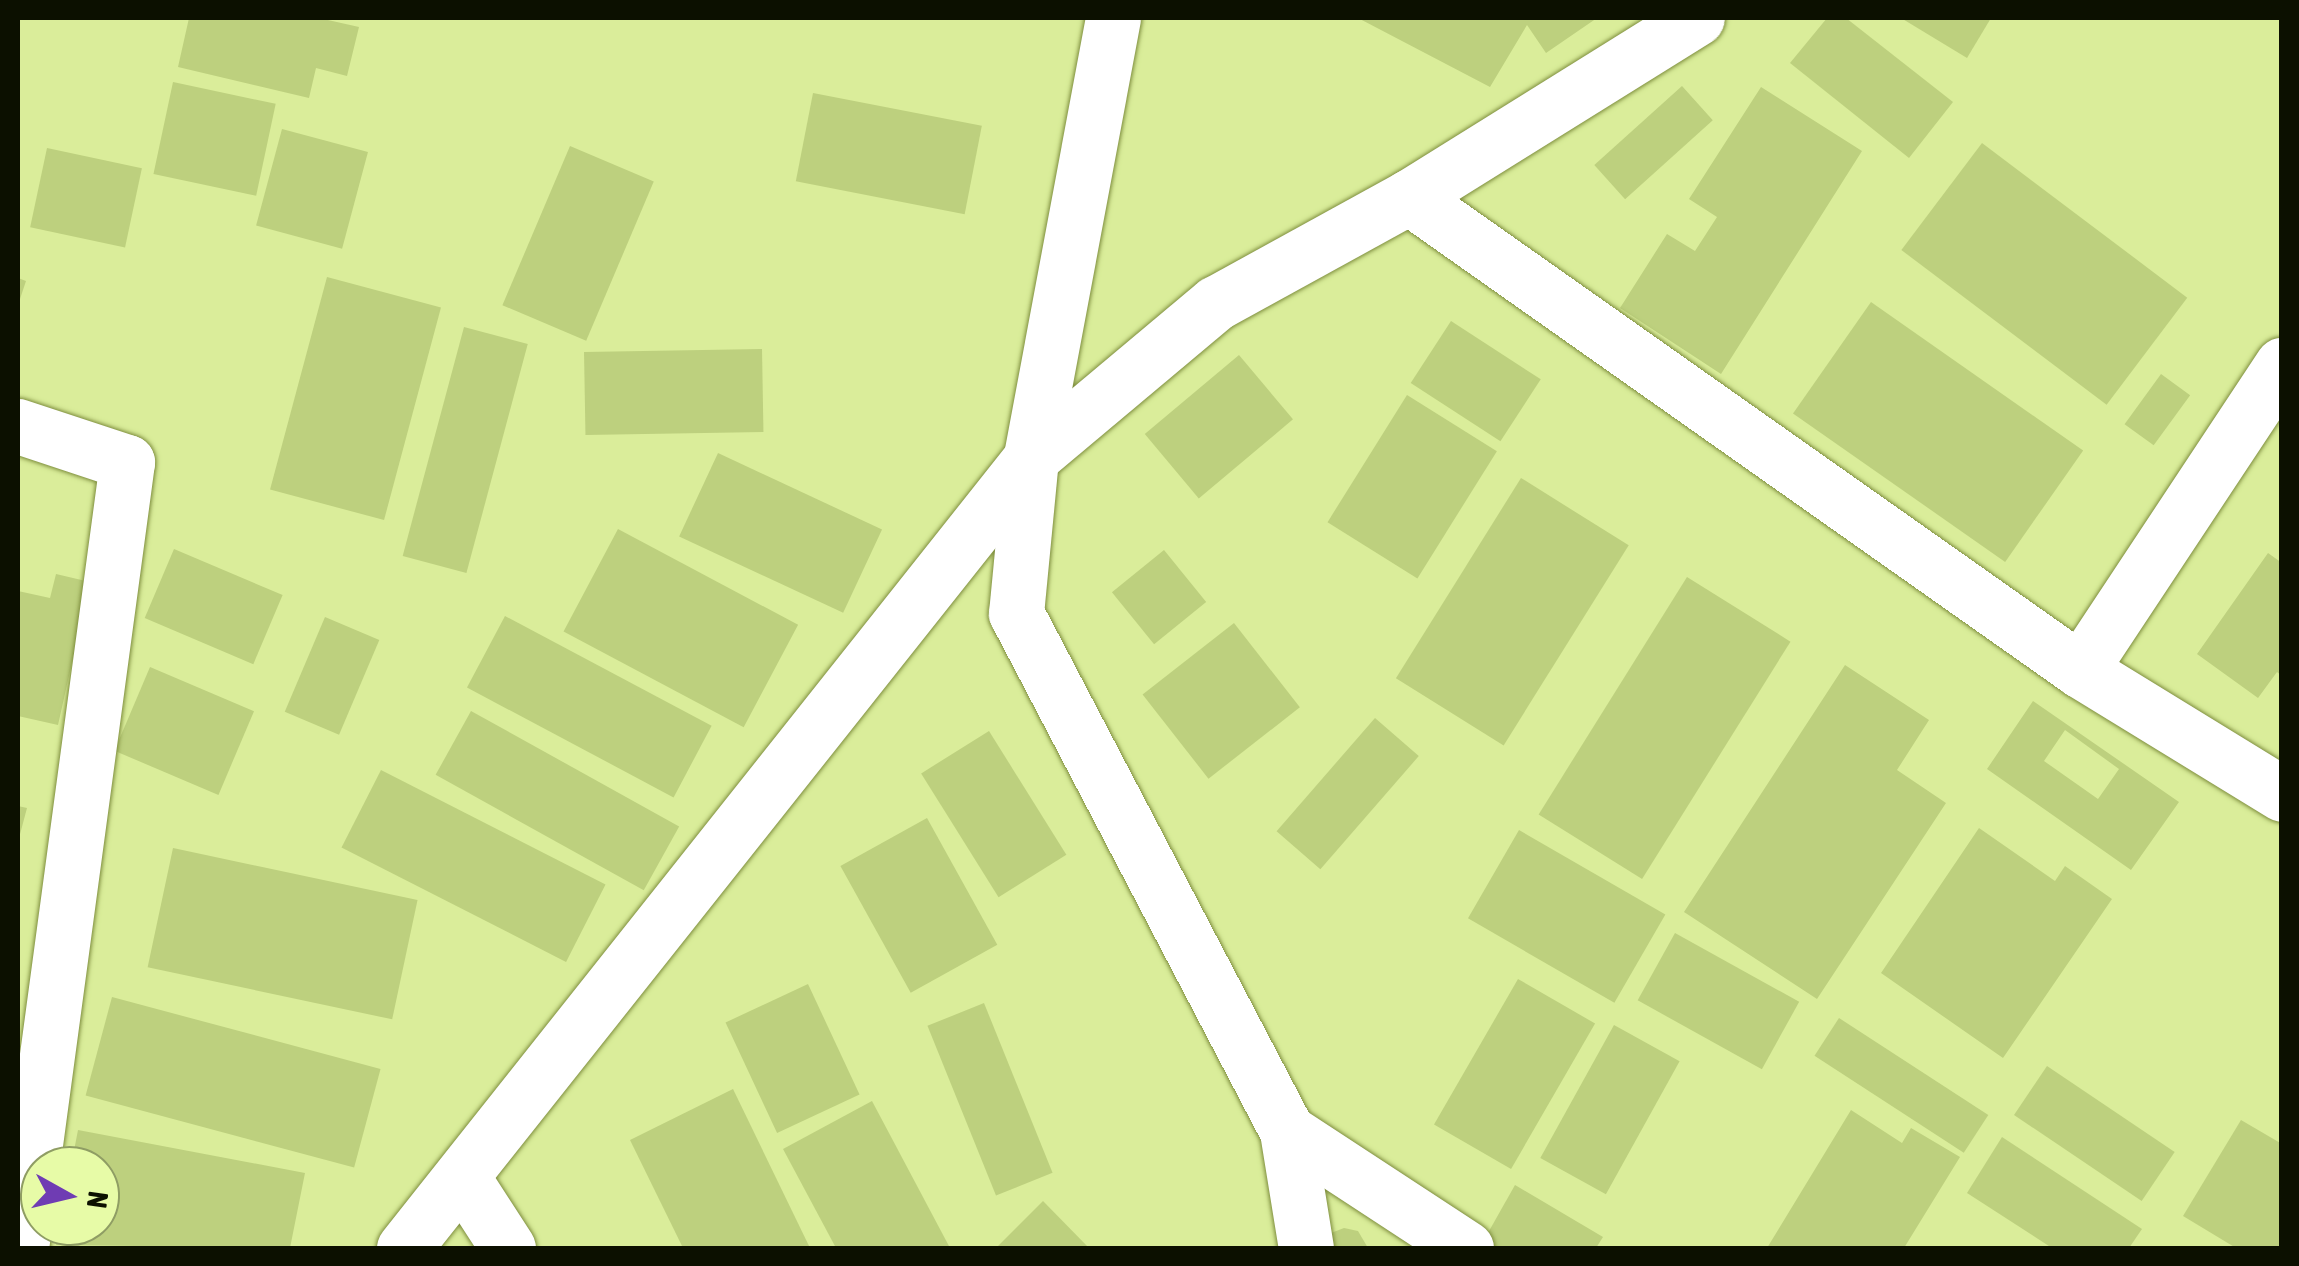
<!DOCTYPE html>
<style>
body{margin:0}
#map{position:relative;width:2299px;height:1266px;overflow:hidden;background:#daed9a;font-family:"Asap Condensed",sans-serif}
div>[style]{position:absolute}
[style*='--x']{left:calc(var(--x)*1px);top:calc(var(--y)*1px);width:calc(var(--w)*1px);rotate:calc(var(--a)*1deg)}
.building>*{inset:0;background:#bdd07e;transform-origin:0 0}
.roads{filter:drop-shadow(0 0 2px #7e8e3e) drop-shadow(0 0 2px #7e8e3e)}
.minor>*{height:55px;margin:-27.5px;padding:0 27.5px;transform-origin:27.5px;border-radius:27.5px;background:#fff}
span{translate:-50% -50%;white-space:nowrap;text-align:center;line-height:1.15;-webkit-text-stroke:8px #e7fba7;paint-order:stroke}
.frame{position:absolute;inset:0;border:20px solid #0c1000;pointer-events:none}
.north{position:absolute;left:20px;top:1146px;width:100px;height:100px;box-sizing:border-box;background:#e7fba7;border:2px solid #8f9d64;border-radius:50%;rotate:98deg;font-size:28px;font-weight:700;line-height:40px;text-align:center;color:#0c1000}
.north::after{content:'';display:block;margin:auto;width:35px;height:45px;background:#6f3cb3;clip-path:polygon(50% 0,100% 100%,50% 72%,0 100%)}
</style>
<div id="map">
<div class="building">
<div style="clip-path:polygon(189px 18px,319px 18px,359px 27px,347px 76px,316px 68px,309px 98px,178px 67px)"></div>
<div style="clip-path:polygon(1358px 18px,1597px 18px,1546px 53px,1527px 25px,1490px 87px)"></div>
<div style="clip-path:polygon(1827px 18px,1846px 18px,1953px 102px,1909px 158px,1790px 63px)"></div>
<div style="clip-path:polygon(1901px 18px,1991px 18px,1967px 58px)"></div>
<div style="left:173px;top:82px;width:105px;height:94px;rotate:12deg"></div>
<div style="left:1682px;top:86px;width:46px;height:118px;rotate:48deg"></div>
<div style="clip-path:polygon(1761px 87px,1862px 151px,1721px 374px,1620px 308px,1667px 234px,1695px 251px,1717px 217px,1689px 199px)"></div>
<div style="left:813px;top:93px;width:172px;height:90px;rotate:11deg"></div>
<div style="left:282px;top:129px;width:89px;height:100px;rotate:15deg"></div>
<div style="left:1982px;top:143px;width:257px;height:134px;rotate:37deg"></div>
<div style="left:570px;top:146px;width:91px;height:173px;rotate:23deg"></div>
<div style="left:47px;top:148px;width:97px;height:81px;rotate:12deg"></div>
<div style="left:327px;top:277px;width:118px;height:220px;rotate:15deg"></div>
<div style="clip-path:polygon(18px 278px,26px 281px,18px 305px)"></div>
<div style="left:1871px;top:302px;width:259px;height:136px;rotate:35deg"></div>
<div style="left:1451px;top:321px;width:107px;height:74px;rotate:33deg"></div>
<div style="left:464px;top:327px;width:66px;height:237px;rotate:15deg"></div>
<div style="left:762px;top:349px;width:83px;height:178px;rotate:89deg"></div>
<div style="left:1239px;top:355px;width:84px;height:123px;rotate:50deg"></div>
<div style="left:2161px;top:374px;width:36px;height:62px;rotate:36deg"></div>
<div style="left:1407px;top:395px;width:106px;height:150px;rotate:32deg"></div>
<div style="left:718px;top:453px;width:181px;height:92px;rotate:25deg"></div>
<div style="left:1521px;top:478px;width:127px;height:236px;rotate:32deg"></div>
<div style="left:618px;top:529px;width:204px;height:116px;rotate:28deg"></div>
<div style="left:174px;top:549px;width:118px;height:75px;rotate:23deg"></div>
<div style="left:1164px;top:550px;width:67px;height:67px;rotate:51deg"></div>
<div style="clip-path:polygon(2268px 553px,2282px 563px,2282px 676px,2277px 672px,2258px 698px,2197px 654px)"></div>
<div style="clip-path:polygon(56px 574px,90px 582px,58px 725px,18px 716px,18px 591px,50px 598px)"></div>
<div style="left:1687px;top:577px;width:122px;height:280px;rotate:32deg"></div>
<div style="left:505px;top:616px;width:234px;height:81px;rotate:28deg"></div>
<div style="left:325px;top:617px;width:59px;height:103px;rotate:23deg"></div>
<div style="left:1234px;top:623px;width:107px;height:116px;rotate:52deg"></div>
<div style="clip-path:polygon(1845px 665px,1929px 720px,1897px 770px,1946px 803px,1817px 999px,1684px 912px)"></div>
<div style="left:150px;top:667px;width:113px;height:91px;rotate:23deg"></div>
<div style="clip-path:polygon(evenodd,2033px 701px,2179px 802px,2131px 870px,1987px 769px,2033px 701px,2065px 730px,2119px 769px,2098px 799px,2044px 761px,2065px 730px)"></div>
<div style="left:471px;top:711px;width:238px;height:73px;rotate:29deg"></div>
<div style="left:1375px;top:718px;width:58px;height:150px;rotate:41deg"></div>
<div style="left:989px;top:731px;width:146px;height:80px;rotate:58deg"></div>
<div style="left:381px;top:770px;width:252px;height:87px;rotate:27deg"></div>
<div style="clip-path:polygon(18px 806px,27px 808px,19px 838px,18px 838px)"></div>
<div style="left:927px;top:818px;width:145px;height:99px;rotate:61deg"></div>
<div style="clip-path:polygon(1979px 828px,2055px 881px,2065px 866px,2112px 899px,2003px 1058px,1881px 973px)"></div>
<div style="left:1519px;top:830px;width:169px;height:102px;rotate:30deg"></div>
<div style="left:173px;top:848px;width:250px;height:122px;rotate:12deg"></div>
<div style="left:1675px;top:933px;width:142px;height:77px;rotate:29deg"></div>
<div style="left:1518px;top:979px;width:89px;height:168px;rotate:30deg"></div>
<div style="left:808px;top:984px;width:122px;height:91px;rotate:65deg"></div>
<div style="left:112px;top:997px;width:278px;height:102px;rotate:15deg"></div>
<div style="left:984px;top:1003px;width:183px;height:61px;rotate:68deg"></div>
<div style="left:1839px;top:1018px;width:178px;height:45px;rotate:33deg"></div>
<div style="left:1614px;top:1025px;width:75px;height:152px;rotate:29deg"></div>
<div style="left:2047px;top:1066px;width:154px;height:59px;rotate:34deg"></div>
<div style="clip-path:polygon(733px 1089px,810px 1248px,683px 1248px,630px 1140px)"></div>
<div style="clip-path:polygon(872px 1101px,950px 1248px,836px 1248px,783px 1149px)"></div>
<div style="clip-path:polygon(1851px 1110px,1902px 1143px,1911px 1128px,1960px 1157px,1904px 1248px,1767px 1248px)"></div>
<div style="clip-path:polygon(2241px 1120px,2282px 1144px,2282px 1248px,2236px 1248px,2183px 1216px)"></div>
<div style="clip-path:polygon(78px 1130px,305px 1173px,290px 1248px,56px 1245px,60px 1226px,100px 1226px,100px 1166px,71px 1166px)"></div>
<div style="clip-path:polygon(2002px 1137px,2142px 1229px,2129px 1248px,2052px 1248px,1967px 1193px)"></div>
<div style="clip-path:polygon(1515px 1185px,1603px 1237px,1596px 1248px,1480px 1247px)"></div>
<div style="clip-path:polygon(1043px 1201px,1089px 1248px,996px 1248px)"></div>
<div style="clip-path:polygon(1344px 1228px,1358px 1231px,1368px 1248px,1324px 1248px,1331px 1233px)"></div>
</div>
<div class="roads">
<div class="minor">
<div style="--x:1113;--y:18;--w:448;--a:100.6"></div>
<div style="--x:1031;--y:458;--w:156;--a:95.5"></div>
<div style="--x:1016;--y:613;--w:585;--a:62.38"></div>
<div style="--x:1287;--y:1131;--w:119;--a:80.8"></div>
<div style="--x:1409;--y:197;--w:821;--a:35.18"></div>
<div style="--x:2080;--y:670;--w:237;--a:31.5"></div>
<div style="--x:18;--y:426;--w:115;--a:18.3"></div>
<div style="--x:127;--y:462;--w:793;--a:97.68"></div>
<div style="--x:2080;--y:670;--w:366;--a:-56.5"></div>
<div style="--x:1287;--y:1131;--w:214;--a:33.2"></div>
<div style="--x:464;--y:1180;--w:81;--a:57.1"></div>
<div style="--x:404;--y:1248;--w:1009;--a:-51.56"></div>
<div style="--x:1031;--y:458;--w:241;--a:-40"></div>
<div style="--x:1216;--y:303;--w:220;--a:-28.8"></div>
<div style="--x:1409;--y:197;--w:339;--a:-31.9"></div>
</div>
</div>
<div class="frame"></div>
<div class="north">N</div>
</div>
